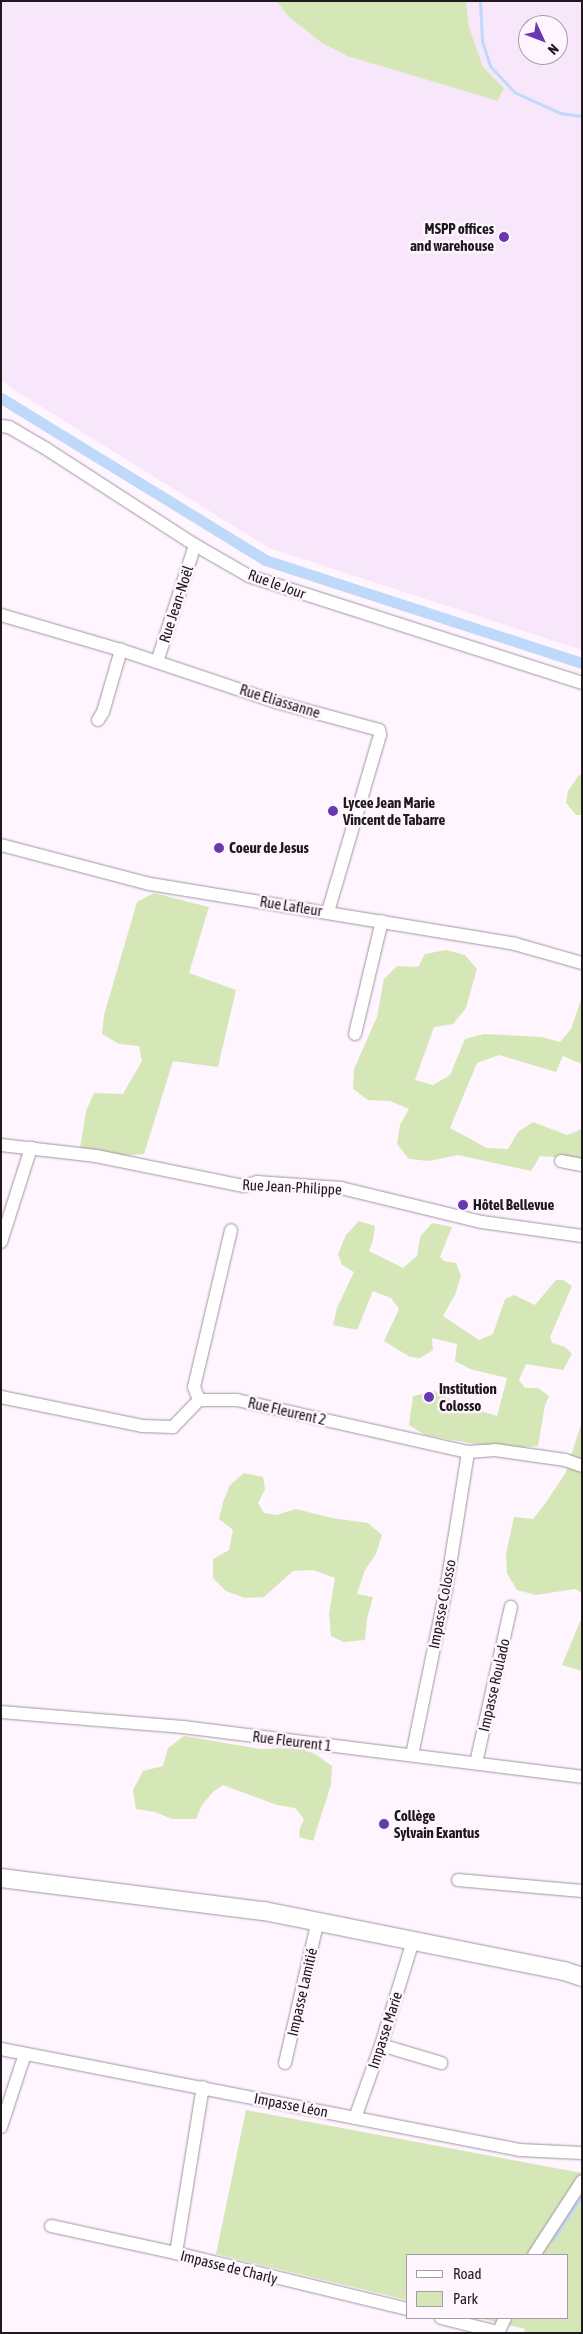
<!DOCTYPE html>
<meta charset="utf-8">
<style>
body{margin:0}
#map{position:relative;width:583px;height:2334px;overflow:hidden;background:#fef5ff;font-family:"Asap Condensed",sans-serif}
div>[style]{position:absolute}
[style*='--x']{left:calc(var(--x)*1px);top:calc(var(--y)*1px);width:calc(var(--w)*1px);rotate:calc(var(--a)*1deg)}
.built>*{inset:0;background:#f8e7fa}
.green>*{inset:0;background:#d6e7b7}
.stream>*{height:3px;margin:-1.5px;padding:0 1.5px;transform-origin:1.5px;border-radius:1.5px;background:#bfd9fa}
.canal>*{height:11px;margin:-5.5px;padding:0 5.5px;transform-origin:5.5px;border-radius:5.5px;background:#bfd9fa}
.roads{filter:drop-shadow(0 0 1px #9f95a0) drop-shadow(0 0 1px #9f95a0)}
.minor>*{height:12px;margin:-6px;padding:0 6px;transform-origin:6px;border-radius:6px;background:#fff}
.secondary>*{height:18px;margin:-9px;padding:0 9px;transform-origin:9px;border-radius:9px;background:#fff}
.dots>*{width:14px;height:14px;translate:-50% -50%;box-sizing:border-box;border:2px solid #fef5ff;border-radius:50%}
span{translate:-50% -50%;white-space:nowrap;text-align:center;line-height:1.15;-webkit-text-stroke:5px #fef5ff;paint-order:stroke}
.poi-label{font-size:15px;color:#1d191d;font-weight:700}
.right{translate:-100% -50%;text-align:right}
.left{translate:0 -50%;text-align:left}
.street-label{font-size:15px;color:#1d191d}
.frame{position:absolute;inset:0;border:2px solid #1d191d;pointer-events:none}
.legend{position:absolute;left:406px;top:2254px;width:162px;height:65px;box-sizing:border-box;background:#fef5ff;border:1px solid #a49da5;margin:0;padding:6px 9px;list-style:none;font-size:15px;color:#1d191d}
.legend li{display:flex;align-items:center;gap:10px;height:25px}
.legend b{width:25px;border:1px solid #a49da5}
.north{position:absolute;left:518px;top:15px;width:50px;height:50px;box-sizing:border-box;background:#fef5ff;border:1px solid #a49da5;border-radius:50%;rotate:133deg;font-size:14px;font-weight:700;line-height:20px;text-align:center;color:#1d191d}
.north::after{content:'';display:block;margin:auto;width:18px;height:22px;background:#6738af;clip-path:polygon(50% 0,100% 100%,50% 72%,0 100%)}
</style>
<div id="map">
<div class="built">
<div style="clip-path:polygon(evenodd,1px 1px,276px 1px,289px 17px,322px 43px,347px 56px,498px 101px,504px 88px,483px 67px,469px 27px,466px 1px,582px 1px,582px 650px,269px 548px,11px 388px,1px 379px,1px 1px,528px 25px,558px 25px,558px 55px,528px 55px,528px 25px)"></div>
</div>
<div class="green">
<div style="clip-path:polygon(276px 1px,466px 1px,469px 27px,483px 67px,504px 88px,498px 101px,347px 56px,322px 43px,289px 17px)"></div>
<div style="clip-path:polygon(579px 775px,582px 776px,582px 815px,576px 815px,566px 803px,568px 791px)"></div>
<div style="clip-path:polygon(154px 893px,209px 907px,189px 973px,236px 990px,218px 1067px,173px 1061px,144px 1154px,115px 1156px,80px 1148px,83px 1130px,86px 1111px,94px 1093px,123px 1094px,142px 1061px,139px 1046px,119px 1044px,102px 1034px,104px 1015px,137px 902px)"></div>
<div style="clip-path:polygon(446px 950px,465px 955px,477px 969px,466px 1008px,453px 1024px,434px 1027px,415px 1080px,433px 1085px,450px 1075px,465px 1039px,484px 1034px,542px 1037px,560px 1042px,571px 1029px,582px 997px,582px 1064px,563px 1056px,556px 1072px,499px 1055px,477px 1063px,450px 1128px,487px 1148px,508px 1149px,518px 1132px,533px 1122px,567px 1135px,582px 1129px,582px 1159px,540px 1156px,531px 1171px,458px 1155px,429px 1161px,409px 1159px,397px 1144px,400px 1125px,409px 1109px,390px 1101px,368px 1100px,353px 1089px,354px 1069px,377px 1017px,384px 979px,397px 966px,418px 967px,425px 954px)"></div>
<div style="clip-path:polygon(359px 1221px,375px 1226px,373px 1240px,369px 1251px,403px 1268px,417px 1256px,420px 1237px,432px 1223px,452px 1227px,440px 1257px,444px 1261px,456px 1263px,461px 1276px,455px 1295px,443px 1316px,479px 1340px,493px 1334px,505px 1299px,514px 1295px,535px 1305px,556px 1280px,563px 1280px,572px 1286px,550px 1337px,552px 1343px,565px 1347px,572px 1354px,563px 1370px,526px 1364px,519px 1380px,525px 1388px,538px 1388px,549px 1396px,545px 1405px,538px 1446px,512px 1449px,475px 1444px,425px 1435px,409px 1425px,413px 1396px,435px 1391px,456px 1403px,497px 1416px,507px 1378px,470px 1369px,455px 1361px,457px 1344px,432px 1338px,433px 1350px,420px 1358px,410px 1357px,384px 1341px,399px 1309px,391px 1298px,373px 1291px,357px 1330px,333px 1325px,337px 1308px,354px 1272px,342px 1265px,338px 1254px,346px 1235px)"></div>
<div style="clip-path:polygon(582px 1421px,582px 1593px,575px 1589px,536px 1595px,517px 1590px,507px 1573px,506px 1554px,514px 1517px,533px 1519px,545px 1504px,566px 1472px)"></div>
<div style="clip-path:polygon(244px 1473px,263px 1477px,265px 1489px,258px 1503px,264px 1513px,276px 1515px,296px 1509px,332px 1518px,368px 1523px,382px 1535px,376px 1554px,365px 1570px,357px 1594px,373px 1597px,367px 1619px,365px 1640px,344px 1642px,331px 1636px,329px 1613px,335px 1578px,313px 1570px,293px 1571px,264px 1597px,245px 1598px,226px 1591px,213px 1578px,213px 1559px,229px 1550px,233px 1530px,219px 1519px,223px 1502px,230px 1485px)"></div>
<div style="clip-path:polygon(582px 1617px,582px 1671px,562px 1665px)"></div>
<div style="clip-path:polygon(184px 1736px,260px 1749px,298px 1748px,315px 1754px,332px 1766px,331px 1785px,313px 1841px,299px 1837px,300px 1828px,304px 1819px,295px 1808px,277px 1805px,223px 1785px,214px 1791px,202px 1805px,196px 1819px,172px 1819px,155px 1812px,136px 1809px,133px 1790px,143px 1771px,163px 1766px,168px 1748px)"></div>
<div style="clip-path:polygon(246px 2110px,582px 2173px,582px 2333px,524px 2333px,525px 2329px,479px 2318px,567px 2318px,567px 2255px,407px 2255px,407px 2300px,216px 2254px)"></div>
</div>
<div class="stream">
<div style="--x:480;--y:1;--w:40;--a:87.1"></div>
<div style="--x:482;--y:41;--w:26;--a:72"></div>
<div style="--x:490;--y:66;--w:35;--a:47"></div>
<div style="--x:514;--y:92;--w:51;--a:24.5"></div>
<div style="--x:560;--y:113;--w:22;--a:8"></div>
<div style="--x:553;--y:2240;--w:54;--a:-57.2"></div>
</div>
<div class="canal">
<div style="--x:1;--y:398;--w:310;--a:31.5"></div>
<div style="--x:265;--y:560;--w:333;--a:18"></div>
</div>
<div class="roads">
<div class="minor">
<div style="--x:1;--y:426;--w:8;--a:7"></div>
<div style="--x:9;--y:427;--w:42;--a:30.3"></div>
<div style="--x:45;--y:448;--w:179;--a:32.9"></div>
<div style="--x:195;--y:545;--w:62;--a:29.9"></div>
<div style="--x:249;--y:576;--w:350;--a:17.8"></div>
<div style="--x:1;--y:615;--w:125;--a:16.3"></div>
<div style="--x:121;--y:650;--w:163;--a:18.5"></div>
<div style="--x:276;--y:702;--w:107;--a:15.2"></div>
<div style="--x:379;--y:730;--w:5;--a:79"></div>
<div style="--x:380;--y:735;--w:184;--a:106.4"></div>
<div style="--x:157;--y:662;--w:123;--a:-72"></div>
<div style="--x:98;--y:720;--w:9;--a:-58"></div>
<div style="--x:103;--y:712;--w:65;--a:-73.8"></div>
<div style="--x:1;--y:845;--w:154;--a:14.7"></div>
<div style="--x:150;--y:884;--w:370;--a:9.3"></div>
<div style="--x:515;--y:944;--w:70;--a:15.8"></div>
<div style="--x:355;--y:1034;--w:116;--a:-76.6"></div>
<div style="--x:1;--y:1145;--w:96;--a:6.6"></div>
<div style="--x:96;--y:1156;--w:151;--a:11.5"></div>
<div style="--x:244;--y:1186;--w:14;--a:-17"></div>
<div style="--x:257;--y:1182;--w:84;--a:4.1"></div>
<div style="--x:341;--y:1188;--w:145;--a:13.6"></div>
<div style="--x:482;--y:1222;--w:101;--a:8"></div>
<div style="--x:561;--y:1161;--w:21;--a:11"></div>
<div style="--x:1;--y:1242;--w:99;--a:-72.3"></div>
<div style="--x:1;--y:1397;--w:144;--a:11.6"></div>
<div style="--x:142;--y:1426;--w:31;--a:2"></div>
<div style="--x:173;--y:1427;--w:37;--a:-46"></div>
<div style="--x:199;--y:1400;--w:38;--a:0"></div>
<div style="--x:237;--y:1400;--w:237;--a:12.7"></div>
<div style="--x:468;--y:1452;--w:27;--a:-4"></div>
<div style="--x:495;--y:1450;--w:71;--a:8.1"></div>
<div style="--x:565;--y:1460;--w:18;--a:19"></div>
<div style="--x:199;--y:1400;--w:14;--a:-111"></div>
<div style="--x:194;--y:1387;--w:161;--a:-76.7"></div>
<div style="--x:1;--y:1712;--w:183;--a:4.7"></div>
<div style="--x:183;--y:1727;--w:402;--a:7.1"></div>
<div style="--x:412;--y:1755;--w:168;--a:-78.4"></div>
<div style="--x:446;--y:1590;--w:140;--a:-80.9"></div>
<div style="--x:476;--y:1763;--w:160;--a:-77.4"></div>
<div style="--x:458;--y:1880;--w:124;--a:5.1"></div>
<div style="--x:381;--y:2045;--w:63;--a:16.7"></div>
<div style="--x:1;--y:2049;--w:529;--a:11.01"></div>
<div style="--x:520;--y:2150;--w:62;--a:2.8"></div>
<div style="--x:285;--y:2063;--w:147;--a:-77"></div>
<div style="--x:355;--y:2118;--w:77;--a:-70.4"></div>
<div style="--x:381;--y:2045;--w:109;--a:-72.9"></div>
<div style="--x:1;--y:2127;--w:77;--a:-71.8"></div>
<div style="--x:51;--y:2226;--w:128;--a:12.2"></div>
<div style="--x:176;--y:2253;--w:238;--a:13.6"></div>
<div style="--x:176;--y:2253;--w:168;--a:-80.8"></div>
<div style="--x:534;--y:2255;--w:88;--a:-57"></div>
<div style="--x:441;--y:2318;--w:59;--a:13.8"></div>
<div style="--x:498;--y:2333;--w:17;--a:-65"></div>
</div>
<div class="secondary">
<div style="--x:1;--y:1878;--w:265;--a:7.2"></div>
<div style="--x:264;--y:1911;--w:306;--a:11.3"></div>
<div style="--x:564;--y:1971;--w:19;--a:18"></div>
</div>
</div>
<div class="dots">
<div style="left:504px;top:237px;background:#6738af"></div>
<div style="left:333px;top:811px;background:#6738af"></div>
<div style="left:219px;top:848px;background:#6738af"></div>
<div style="left:463px;top:1205px;background:#6738af"></div>
<div style="left:429px;top:1397px;background:#6738af"></div>
<div style="left:384px;top:1824px;background:#6738af"></div>
</div>
<div class="poi-label">
<span class="right" style="left:494px;top:237px">MSPP offices<br>and warehouse</span>
<span class="left" style="left:343px;top:811px">Lycee Jean Marie<br>Vincent de Tabarre</span>
<span class="left" style="left:229px;top:848px">Coeur de Jesus</span>
<span class="left" style="left:473px;top:1205px">Hôtel Bellevue</span>
<span class="left" style="left:439px;top:1397px">Institution<br>Colosso</span>
<span class="left" style="left:394px;top:1824px">Collège<br>Sylvain Exantus</span>
</div>
<div class="street-label">
<span style="left:277px;top:584px;rotate:20deg">Rue le Jour</span>
<span style="left:176px;top:604px;rotate:-72deg">Rue Jean-Noël</span>
<span style="left:280px;top:701px;rotate:17deg">Rue Eliassanne</span>
<span style="left:291px;top:906px;rotate:9deg">Rue Lafleur</span>
<span style="left:292px;top:1187px;rotate:3deg">Rue Jean-Philippe</span>
<span style="left:287px;top:1411px;rotate:13deg">Rue Fleurent 2</span>
<span style="left:442px;top:1604px;rotate:-79deg">Impasse Colosso</span>
<span style="left:494px;top:1685px;rotate:-77deg">Impasse Roulado</span>
<span style="left:292px;top:1741px;rotate:7deg">Rue Fleurent 1</span>
<span style="left:302px;top:1992px;rotate:-77deg">Impasse Lamitié</span>
<span style="left:385px;top:2030px;rotate:-72deg">Impasse Marie</span>
<span style="left:291px;top:2105px;rotate:11deg">Impasse Léon</span>
<span style="left:229px;top:2267px;rotate:14deg">Impasse de Charly</span>
</div>
<div class="frame"></div>
<ul class="legend">
<li><b style="height:6px;background:#fff"></b>Road</li>
<li><b style="height:14px;background:#d6e7b7"></b>Park</li>
</ul>
<div class="north">N</div>
</div>
